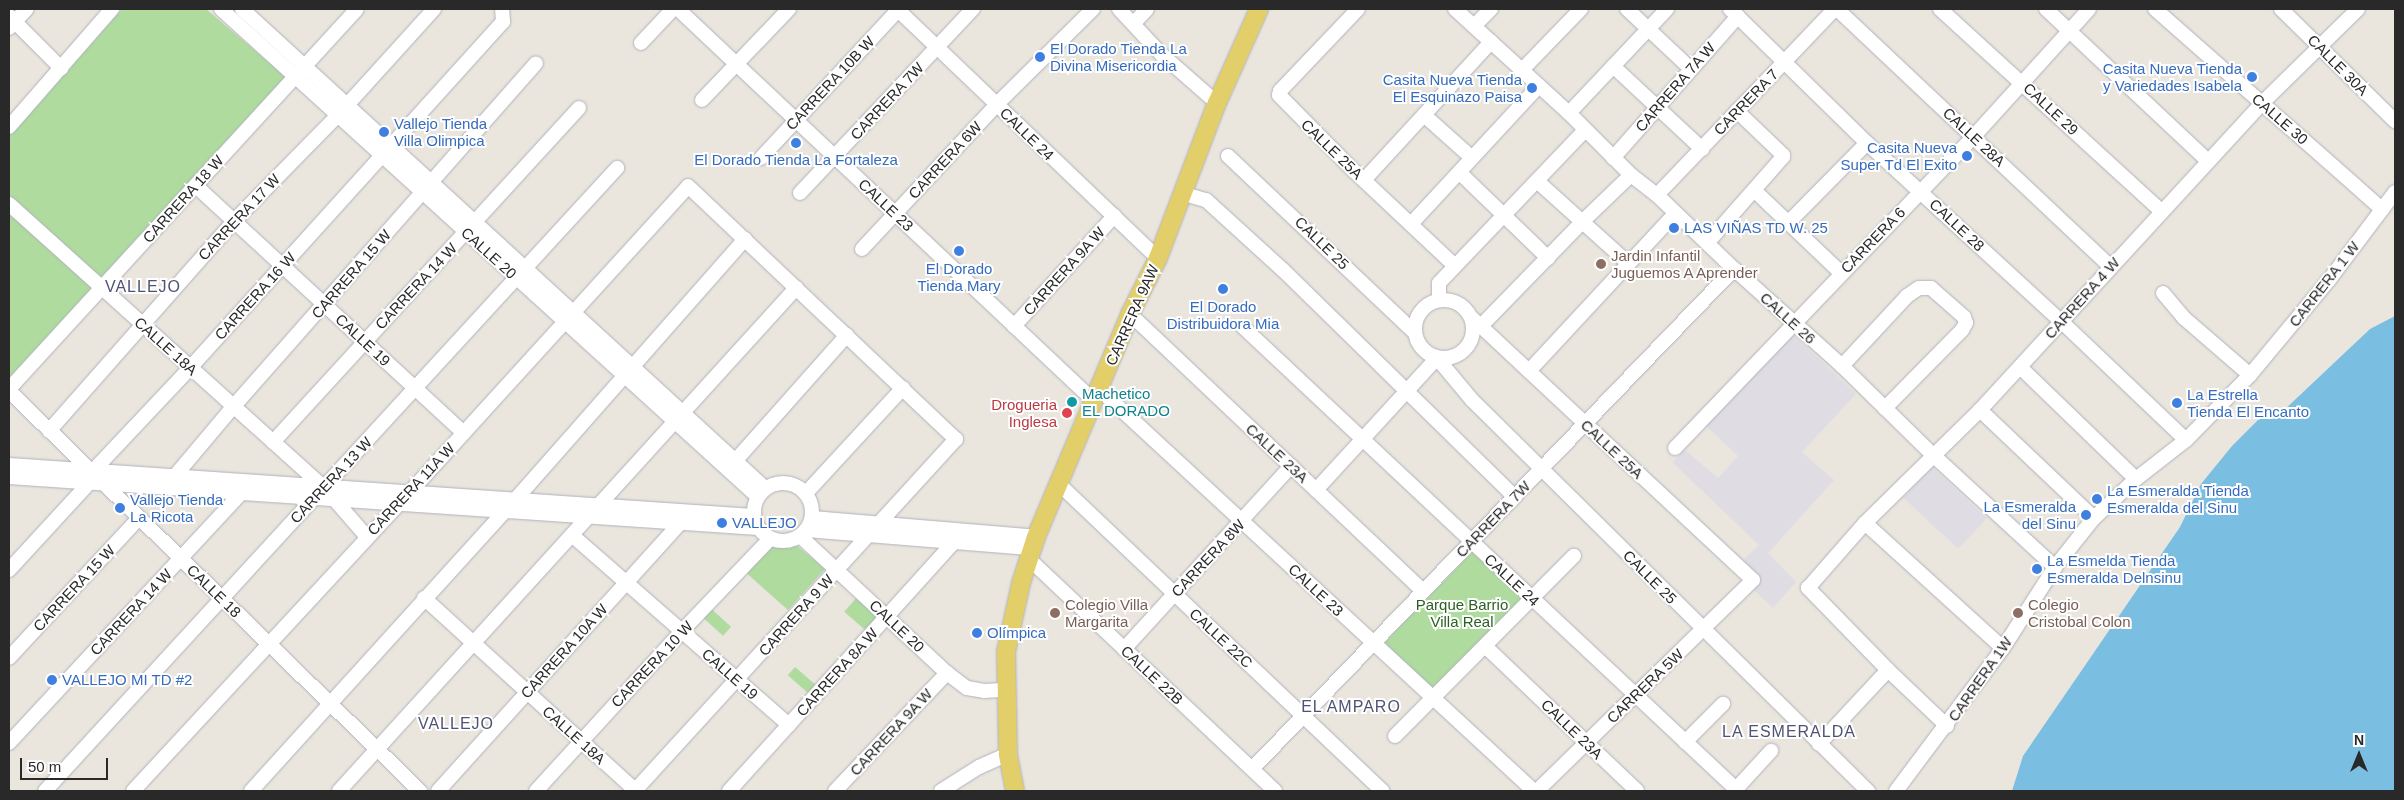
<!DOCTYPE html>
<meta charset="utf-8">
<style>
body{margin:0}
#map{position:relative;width:2404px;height:800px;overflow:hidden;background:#eae5dd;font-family:Helvetica,sans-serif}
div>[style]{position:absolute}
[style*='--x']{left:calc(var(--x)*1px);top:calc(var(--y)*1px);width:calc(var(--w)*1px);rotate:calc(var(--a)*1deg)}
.industrial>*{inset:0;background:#dfdde3;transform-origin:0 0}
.green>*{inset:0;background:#afdb9f;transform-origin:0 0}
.water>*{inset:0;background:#7abfe2}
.roads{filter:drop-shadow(0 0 1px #b0b2bc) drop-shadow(0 0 1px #b0b2bc)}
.minor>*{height:14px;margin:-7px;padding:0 7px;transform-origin:7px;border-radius:7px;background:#fff}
.minor>.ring{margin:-7px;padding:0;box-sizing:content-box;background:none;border:14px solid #fff;border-radius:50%}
.major>*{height:18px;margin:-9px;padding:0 9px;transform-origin:9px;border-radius:9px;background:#e2cf6a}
.dots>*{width:14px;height:14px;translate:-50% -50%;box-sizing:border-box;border:2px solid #fff;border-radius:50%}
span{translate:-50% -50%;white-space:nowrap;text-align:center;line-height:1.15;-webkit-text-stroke:4px #fff;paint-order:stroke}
.shop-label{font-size:15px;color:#366cbe}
.left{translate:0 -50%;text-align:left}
.right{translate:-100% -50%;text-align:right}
.street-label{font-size:15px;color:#292929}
.education-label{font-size:15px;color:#785e54}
.culture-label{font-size:15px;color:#0d838f}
.health-label{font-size:15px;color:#be3a42}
.park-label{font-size:15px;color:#295f21}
.neighbourhood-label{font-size:16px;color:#4e5375;letter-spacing:1px}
.frame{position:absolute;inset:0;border:10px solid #292929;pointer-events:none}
.north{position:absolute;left:2334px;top:730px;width:50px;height:50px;-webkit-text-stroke:4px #fff;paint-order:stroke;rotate:0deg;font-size:14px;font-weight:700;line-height:20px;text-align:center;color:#292929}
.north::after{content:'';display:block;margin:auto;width:18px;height:22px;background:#292929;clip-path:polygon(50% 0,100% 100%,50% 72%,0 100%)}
.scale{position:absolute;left:20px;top:758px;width:88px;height:22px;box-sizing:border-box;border:2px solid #292929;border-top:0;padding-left:6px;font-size:15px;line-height:18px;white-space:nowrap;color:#292929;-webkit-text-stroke:4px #fff;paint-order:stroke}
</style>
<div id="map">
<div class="industrial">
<div style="clip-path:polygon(1791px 332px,1856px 394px,1802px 452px,1834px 480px,1768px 553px,1796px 582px,1773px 608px,1752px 588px,1741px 562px,1759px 545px,1672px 462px,1685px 450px,1718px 478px,1738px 456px,1706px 426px)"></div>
<div style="left:1932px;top:467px;width:75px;height:42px;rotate:43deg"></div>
</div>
<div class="green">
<div style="clip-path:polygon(122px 9px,206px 9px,287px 78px,103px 280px,9px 195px,9px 135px)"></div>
<div style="clip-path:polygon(9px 213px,93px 288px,9px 378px)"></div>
<div style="clip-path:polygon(767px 545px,781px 548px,796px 545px,825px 569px,788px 610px,743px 570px)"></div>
<div style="left:1474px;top:550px;width:69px;height:129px;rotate:44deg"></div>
<div style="left:858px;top:596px;width:29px;height:21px;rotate:41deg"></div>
<div style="left:708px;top:606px;width:31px;height:12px;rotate:42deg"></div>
<div style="left:795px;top:667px;width:28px;height:11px;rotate:41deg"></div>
</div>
<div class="water">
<div style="clip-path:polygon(2395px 316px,2395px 791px,2012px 791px,2023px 756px,2180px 527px,2201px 484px,2232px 446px,2258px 420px,2281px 413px,2370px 329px)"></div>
</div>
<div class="roads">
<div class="minor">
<div style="--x:221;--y:9;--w:724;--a:42.26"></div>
<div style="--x:242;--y:9;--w:709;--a:42.49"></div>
<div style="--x:678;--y:9;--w:572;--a:43.3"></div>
<div style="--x:897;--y:9;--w:361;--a:43.7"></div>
<div style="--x:1119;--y:9;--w:62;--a:47"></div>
<div style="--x:1161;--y:54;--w:74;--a:41.2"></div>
<div style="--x:1358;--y:9;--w:113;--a:133.6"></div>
<div style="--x:1280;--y:91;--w:4;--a:104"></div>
<div style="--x:1279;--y:95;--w:108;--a:45.4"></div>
<div style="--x:1355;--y:172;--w:137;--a:43.2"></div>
<div style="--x:1455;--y:9;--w:154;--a:42.4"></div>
<div style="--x:1569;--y:113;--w:88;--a:45"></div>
<div style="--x:1631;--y:175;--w:33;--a:38"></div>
<div style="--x:1657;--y:195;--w:107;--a:43.9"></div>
<div style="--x:1734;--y:269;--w:145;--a:41.9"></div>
<div style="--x:1842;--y:366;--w:127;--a:44.4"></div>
<div style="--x:1933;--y:455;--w:166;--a:42.6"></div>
<div style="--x:1627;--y:9;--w:88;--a:43.2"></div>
<div style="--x:1730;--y:9;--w:192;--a:44.4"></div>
<div style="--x:1867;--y:143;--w:265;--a:42.6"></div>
<div style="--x:2062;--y:322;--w:171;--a:43.6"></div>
<div style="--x:1837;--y:9;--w:375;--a:43.3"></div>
<div style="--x:1940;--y:9;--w:299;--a:42.4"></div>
<div style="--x:2046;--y:9;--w:222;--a:43.2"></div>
<div style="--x:2155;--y:9;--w:303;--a:41.4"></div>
<div style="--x:2281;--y:9;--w:160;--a:44.5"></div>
<div style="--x:9;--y:16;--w:74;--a:45"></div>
<div style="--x:1134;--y:23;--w:19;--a:-47"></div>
<div style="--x:1474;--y:26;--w:24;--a:-45"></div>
<div style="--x:9;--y:28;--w:26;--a:-47"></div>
<div style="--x:641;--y:43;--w:47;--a:-46.7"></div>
<div style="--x:1613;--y:66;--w:122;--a:43"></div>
<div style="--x:1521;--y:71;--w:86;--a:-45.9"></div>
<div style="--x:702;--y:100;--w:126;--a:-46.3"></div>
<div style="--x:1569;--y:113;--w:143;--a:-46.7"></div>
<div style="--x:1424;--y:115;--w:63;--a:41.8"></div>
<div style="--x:9;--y:127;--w:157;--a:-48.9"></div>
<div style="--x:1228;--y:156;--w:256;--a:43.4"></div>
<div style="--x:761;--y:158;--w:203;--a:-47.2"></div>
<div style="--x:1613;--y:158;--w:189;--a:-48.6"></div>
<div style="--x:1459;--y:172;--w:124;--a:44"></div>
<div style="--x:1364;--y:180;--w:188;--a:-47.4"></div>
<div style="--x:1537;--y:181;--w:122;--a:42"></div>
<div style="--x:196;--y:186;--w:364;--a:42.7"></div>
<div style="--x:1755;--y:191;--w:119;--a:43.6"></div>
<div style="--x:800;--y:193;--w:253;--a:-46.8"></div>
<div style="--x:1181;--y:193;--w:26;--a:16"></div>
<div style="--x:1206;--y:200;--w:104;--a:42.3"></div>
<div style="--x:1283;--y:270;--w:323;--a:44.4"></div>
<div style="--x:1657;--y:195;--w:257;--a:-46.3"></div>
<div style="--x:9;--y:204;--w:424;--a:42"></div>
<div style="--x:1788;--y:223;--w:112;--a:-45.4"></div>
<div style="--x:1411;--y:224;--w:187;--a:-47.2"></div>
<div style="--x:1708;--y:242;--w:113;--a:-48.6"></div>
<div style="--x:1783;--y:157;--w:2;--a:-90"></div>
<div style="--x:1783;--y:155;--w:64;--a:-136.3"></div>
<div style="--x:862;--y:249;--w:198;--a:-47"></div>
<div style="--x:997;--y:104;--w:135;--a:-44.7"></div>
<div style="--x:2163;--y:293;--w:33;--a:50"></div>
<div style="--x:2184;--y:318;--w:87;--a:40.8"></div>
<div class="ring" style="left:1415px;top:300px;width:44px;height:44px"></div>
<div style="--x:1439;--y:300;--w:17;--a:-90"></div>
<div style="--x:1439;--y:283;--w:211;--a:-46.3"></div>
<div style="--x:1130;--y:314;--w:403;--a:43.4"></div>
<div style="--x:1472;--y:318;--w:384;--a:43"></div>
<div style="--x:1753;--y:580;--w:302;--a:135.7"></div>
<div style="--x:1014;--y:326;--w:149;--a:-47.7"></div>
<div style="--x:1481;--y:326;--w:146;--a:-45.8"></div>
<div style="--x:1583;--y:221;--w:66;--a:-43.8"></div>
<div style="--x:1243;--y:327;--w:678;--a:43.15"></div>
<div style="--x:1842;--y:366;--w:96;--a:-47.1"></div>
<div style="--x:1907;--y:296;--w:14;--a:-34"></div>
<div style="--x:1919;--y:288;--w:12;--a:0"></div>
<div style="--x:1931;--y:288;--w:44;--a:41.3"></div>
<div style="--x:1964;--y:317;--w:6;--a:72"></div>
<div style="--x:1966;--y:323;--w:8;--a:120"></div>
<div style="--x:1962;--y:330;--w:110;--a:134.6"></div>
<div style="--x:2020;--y:367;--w:161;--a:44"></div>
<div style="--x:1529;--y:371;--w:214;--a:-47.1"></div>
<div style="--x:9;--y:389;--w:515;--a:-47.52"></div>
<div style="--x:1099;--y:389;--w:592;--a:42.74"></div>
<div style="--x:9;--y:391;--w:574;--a:44.22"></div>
<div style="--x:1980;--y:410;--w:157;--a:43.5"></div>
<div style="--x:49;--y:431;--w:280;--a:-48.6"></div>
<div style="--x:234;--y:221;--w:148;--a:-45.5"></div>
<div style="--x:338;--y:115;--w:143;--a:-47.8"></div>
<div style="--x:273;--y:442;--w:453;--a:-47.5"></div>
<div style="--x:1675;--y:448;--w:432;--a:-46.2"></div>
<div style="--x:1974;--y:136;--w:171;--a:-47.8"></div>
<div style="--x:736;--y:460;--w:167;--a:-48.4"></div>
<div style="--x:9;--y:465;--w:746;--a:3.92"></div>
<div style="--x:9;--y:477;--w:751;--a:3.9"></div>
<div class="ring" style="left:754px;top:483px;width:44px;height:44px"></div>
<div style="--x:172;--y:483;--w:8;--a:-67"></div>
<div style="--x:175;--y:476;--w:90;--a:-50"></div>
<div style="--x:233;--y:407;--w:458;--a:-48.6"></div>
<div style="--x:1060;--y:485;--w:445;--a:43.5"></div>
<div style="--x:1316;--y:490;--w:179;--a:-47.5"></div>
<div style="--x:1437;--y:358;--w:55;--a:50.2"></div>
<div style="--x:1472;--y:400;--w:557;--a:44.64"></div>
<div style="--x:806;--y:493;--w:143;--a:-47.3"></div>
<div style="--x:334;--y:499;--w:50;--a:49"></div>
<div style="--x:812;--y:518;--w:225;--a:4.8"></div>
<div style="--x:1865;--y:523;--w:186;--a:42.2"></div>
<div style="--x:806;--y:530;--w:227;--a:4.6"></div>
<div style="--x:573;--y:536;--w:287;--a:41.2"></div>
<div style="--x:800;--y:536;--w:201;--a:43"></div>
<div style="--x:947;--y:673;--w:25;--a:37"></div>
<div style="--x:967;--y:688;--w:17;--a:10"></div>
<div style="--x:984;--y:691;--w:22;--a:-3"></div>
<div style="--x:1029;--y:559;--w:338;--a:43.3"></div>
<div style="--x:9;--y:570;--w:118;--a:-47.4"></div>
<div style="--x:89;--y:483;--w:11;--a:-75"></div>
<div style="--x:92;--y:472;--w:143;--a:-46.7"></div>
<div style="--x:190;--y:368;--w:467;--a:-47.9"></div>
<div style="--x:503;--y:22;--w:13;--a:-94"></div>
<div style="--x:424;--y:598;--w:287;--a:42.3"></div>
<div style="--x:1485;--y:646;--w:210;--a:43.6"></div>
<div style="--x:1124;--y:649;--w:248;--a:-47.6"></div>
<div style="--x:9;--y:658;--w:191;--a:-47.1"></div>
<div style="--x:1947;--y:726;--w:81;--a:-136.5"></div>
<div style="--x:1888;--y:670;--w:115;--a:-134.3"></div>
<div style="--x:1808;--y:588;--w:86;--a:-48.8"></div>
<div style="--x:1865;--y:523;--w:161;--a:-44.5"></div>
<div style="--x:1980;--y:410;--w:414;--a:-47.4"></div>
<div style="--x:2260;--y:105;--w:137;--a:-44.4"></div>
<div style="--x:1395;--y:736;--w:254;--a:-45.2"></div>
<div style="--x:1685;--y:742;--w:54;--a:-45"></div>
<div style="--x:9;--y:743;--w:347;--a:-47.1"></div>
<div style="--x:1819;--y:744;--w:101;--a:-47"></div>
<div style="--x:1252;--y:769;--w:694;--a:-46.05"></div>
<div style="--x:1736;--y:789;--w:52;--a:-47.4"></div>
<div style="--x:45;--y:791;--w:846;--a:-47.44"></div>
<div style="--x:133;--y:791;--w:408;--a:-47.2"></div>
<div style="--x:410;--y:492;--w:413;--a:-47.7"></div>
<div style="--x:688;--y:186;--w:369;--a:43.4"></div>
<div style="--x:956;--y:439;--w:476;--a:132.4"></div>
<div style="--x:251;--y:791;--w:393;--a:-47.8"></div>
<div style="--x:515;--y:500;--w:348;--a:-48.6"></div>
<div style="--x:339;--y:791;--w:680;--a:-47.74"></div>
<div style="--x:438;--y:791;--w:367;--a:-47.9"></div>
<div style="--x:536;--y:791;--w:217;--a:-47.6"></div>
<div style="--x:682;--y:631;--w:127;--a:-46.3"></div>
<div style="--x:729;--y:791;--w:350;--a:-47.9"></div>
<div style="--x:835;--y:791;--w:163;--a:-46.5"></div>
<div style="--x:941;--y:791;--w:45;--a:-32.3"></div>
<div style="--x:979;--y:767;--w:32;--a:-24"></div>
<div style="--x:1896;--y:791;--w:179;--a:-53.2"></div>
<div style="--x:2003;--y:648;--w:96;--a:-57.3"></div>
<div style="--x:2055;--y:567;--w:63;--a:-51.5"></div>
<div style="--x:2094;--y:518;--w:57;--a:-42.9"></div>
<div style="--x:2136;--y:479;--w:63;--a:-38"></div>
<div style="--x:2186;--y:440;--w:91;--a:-45.4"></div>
<div style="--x:2250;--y:375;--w:124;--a:-50.3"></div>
<div style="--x:2329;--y:280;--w:110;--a:-53.1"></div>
</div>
<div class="major">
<div style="--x:1015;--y:791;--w:38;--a:-101"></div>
<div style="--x:1008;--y:754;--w:102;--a:-91.1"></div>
<div style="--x:1006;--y:652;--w:71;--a:-77.7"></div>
<div style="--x:1021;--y:583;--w:48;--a:-71.9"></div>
<div style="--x:1036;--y:537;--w:242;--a:-67.1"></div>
<div style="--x:1130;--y:314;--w:63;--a:-63.4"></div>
<div style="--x:1158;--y:258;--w:166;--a:-69.2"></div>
<div style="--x:1217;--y:103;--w:103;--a:-65.9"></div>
</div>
</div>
<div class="dots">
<div style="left:1040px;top:57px;background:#3f7fe0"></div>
<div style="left:2252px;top:77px;background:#3f7fe0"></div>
<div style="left:1532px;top:88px;background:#3f7fe0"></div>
<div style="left:384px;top:132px;background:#3f7fe0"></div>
<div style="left:796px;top:143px;background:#3f7fe0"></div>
<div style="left:1967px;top:156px;background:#3f7fe0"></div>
<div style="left:1674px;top:228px;background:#3f7fe0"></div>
<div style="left:959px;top:251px;background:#3f7fe0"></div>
<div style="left:1601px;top:264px;background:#8d6e63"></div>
<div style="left:1223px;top:289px;background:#3f7fe0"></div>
<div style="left:1072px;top:402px;background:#0f9aa8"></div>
<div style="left:2177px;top:403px;background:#3f7fe0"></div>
<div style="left:1067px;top:413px;background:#e0444e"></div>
<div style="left:2097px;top:499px;background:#3f7fe0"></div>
<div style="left:120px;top:508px;background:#3f7fe0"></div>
<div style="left:2086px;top:515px;background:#3f7fe0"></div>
<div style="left:722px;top:523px;background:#3f7fe0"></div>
<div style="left:2037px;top:569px;background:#3f7fe0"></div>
<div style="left:1055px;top:613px;background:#8d6e63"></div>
<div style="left:2018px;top:613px;background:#8d6e63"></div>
<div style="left:977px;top:633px;background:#3f7fe0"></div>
<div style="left:52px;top:680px;background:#3f7fe0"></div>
</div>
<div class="shop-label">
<span class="left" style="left:1050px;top:57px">El Dorado Tienda La<br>Divina Misericordia</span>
<span class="right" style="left:2242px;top:77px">Casita Nueva Tienda<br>y Variedades Isabela</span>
<span class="right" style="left:1522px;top:88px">Casita Nueva Tienda<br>El Esquinazo Paisa</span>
<span class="left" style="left:394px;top:132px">Vallejo Tienda<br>Villa Olimpica</span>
<span class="right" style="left:1957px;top:156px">Casita Nueva<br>Super Td El Exito</span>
<span style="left:796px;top:160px">El Dorado Tienda La Fortaleza</span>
<span class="left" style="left:1684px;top:228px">LAS VIÑAS TD W. 25</span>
<span style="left:959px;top:277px">El Dorado<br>Tienda Mary</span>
<span style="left:1223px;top:315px">El Dorado<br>Distribuidora Mia</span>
<span class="left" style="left:2187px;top:403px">La Estrella<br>Tienda El Encanto</span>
<span class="left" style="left:2107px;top:499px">La Esmeralda Tienda<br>Esmeralda del Sinu</span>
<span class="left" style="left:130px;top:508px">Vallejo Tienda<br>La Ricota</span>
<span class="right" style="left:2076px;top:515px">La Esmeralda<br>del Sinu</span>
<span class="left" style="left:732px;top:523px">VALLEJO</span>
<span class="left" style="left:2047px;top:569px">La Esmelda Tienda<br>Esmeralda Delnsinu</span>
<span class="left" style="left:987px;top:633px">Olímpica</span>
<span class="left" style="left:62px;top:680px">VALLEJO MI TD #2</span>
</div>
<div class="street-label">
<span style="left:2338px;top:65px;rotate:45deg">CALLE 30A</span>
<span style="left:830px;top:83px;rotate:-47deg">CARRERA 10B W</span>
<span style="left:1675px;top:87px;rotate:-49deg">CARRERA 7A W</span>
<span style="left:887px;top:101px;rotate:-47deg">CARRERA 7W</span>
<span style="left:1746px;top:102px;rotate:-46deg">CARRERA 7</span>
<span style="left:2051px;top:109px;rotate:43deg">CALLE 29</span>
<span style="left:2280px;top:119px;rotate:41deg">CALLE 30</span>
<span style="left:1027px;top:134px;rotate:44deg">CALLE 24</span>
<span style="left:1974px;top:137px;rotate:43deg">CALLE 28A</span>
<span style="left:1332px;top:149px;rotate:44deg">CALLE 25A</span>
<span style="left:945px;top:160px;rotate:-47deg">CARRERA 6W</span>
<span style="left:183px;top:199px;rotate:-48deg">CARRERA 18 W</span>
<span style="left:886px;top:205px;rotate:43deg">CALLE 23</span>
<span style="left:239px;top:217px;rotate:-47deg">CARRERA 17 W</span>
<span style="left:1957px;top:225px;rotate:43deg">CALLE 28</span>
<span style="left:1873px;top:240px;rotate:-46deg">CARRERA 6</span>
<span style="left:1322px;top:243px;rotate:44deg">CALLE 25</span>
<span style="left:489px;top:253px;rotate:42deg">CALLE 20</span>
<span style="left:1064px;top:271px;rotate:-48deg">CARRERA 9A W</span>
<span style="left:351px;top:274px;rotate:-49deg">CARRERA 15 W</span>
<span style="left:2324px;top:284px;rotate:-52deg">CARRERA 1 W</span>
<span style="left:416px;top:286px;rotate:-47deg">CARRERA 14 W</span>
<span style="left:255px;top:296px;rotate:-48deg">CARRERA 16 W</span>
<span style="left:2082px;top:298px;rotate:-48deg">CARRERA 4 W</span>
<span style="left:1132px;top:315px;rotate:-66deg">CARRERA 9AW</span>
<span style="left:1788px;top:318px;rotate:42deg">CALLE 26</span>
<span style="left:363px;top:340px;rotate:43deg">CALLE 19</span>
<span style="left:166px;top:346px;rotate:42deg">CALLE 18A</span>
<span style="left:1612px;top:449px;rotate:43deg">CALLE 25A</span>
<span style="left:1277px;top:453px;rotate:43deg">CALLE 23A</span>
<span style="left:331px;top:480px;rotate:-47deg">CARRERA 13 W</span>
<span style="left:411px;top:489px;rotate:-47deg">CARRERA 11A W</span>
<span style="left:1493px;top:519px;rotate:-46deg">CARRERA 7W</span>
<span style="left:1208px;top:558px;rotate:-47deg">CARRERA 8W</span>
<span style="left:1650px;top:577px;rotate:45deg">CALLE 25</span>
<span style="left:1512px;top:580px;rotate:43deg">CALLE 24</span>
<span style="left:74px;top:588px;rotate:-47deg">CARRERA 15 W</span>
<span style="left:1316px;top:590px;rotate:43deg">CALLE 23</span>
<span style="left:214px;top:591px;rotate:44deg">CALLE 18</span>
<span style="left:131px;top:612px;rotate:-47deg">CARRERA 14 W</span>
<span style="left:796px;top:615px;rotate:-48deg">CARRERA 9 W</span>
<span style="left:897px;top:626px;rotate:43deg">CALLE 20</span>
<span style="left:1221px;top:638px;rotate:43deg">CALLE 22C</span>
<span style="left:564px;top:651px;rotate:-48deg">CARRERA 10A W</span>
<span style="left:652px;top:664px;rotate:-47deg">CARRERA 10 W</span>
<span style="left:837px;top:672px;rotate:-48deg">CARRERA 8A W</span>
<span style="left:730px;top:674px;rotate:41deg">CALLE 19</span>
<span style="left:1152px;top:675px;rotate:43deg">CALLE 22B</span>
<span style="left:1980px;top:679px;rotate:-55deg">CARRERA 1W</span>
<span style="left:1645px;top:686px;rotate:-44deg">CARRERA 5W</span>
<span style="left:1572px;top:729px;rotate:44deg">CALLE 23A</span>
<span style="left:891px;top:732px;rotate:-47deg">CARRERA 9A W</span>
<span style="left:574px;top:735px;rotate:42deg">CALLE 18A</span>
</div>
<div class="education-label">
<span class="left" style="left:1611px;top:264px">Jardin Infantil<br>Juguemos A Aprender</span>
<span class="left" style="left:1065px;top:613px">Colegio Villa<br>Margarita</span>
<span class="left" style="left:2028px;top:613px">Colegio<br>Cristobal Colon</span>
</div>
<div class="culture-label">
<span class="left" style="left:1082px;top:402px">Machetico<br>EL DORADO</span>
</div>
<div class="health-label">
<span class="right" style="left:1057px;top:413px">Drogueria<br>Inglesa</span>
</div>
<div class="park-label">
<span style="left:1462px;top:613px">Parque Barrio<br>Villa Real</span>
</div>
<div class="neighbourhood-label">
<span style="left:143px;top:287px">VALLEJO</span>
<span style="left:1351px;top:707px">EL AMPARO</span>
<span style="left:456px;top:724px">VALLEJO</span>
<span style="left:1789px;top:732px">LA ESMERALDA</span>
</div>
<div class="frame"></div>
<div class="north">N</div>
<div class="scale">50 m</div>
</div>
